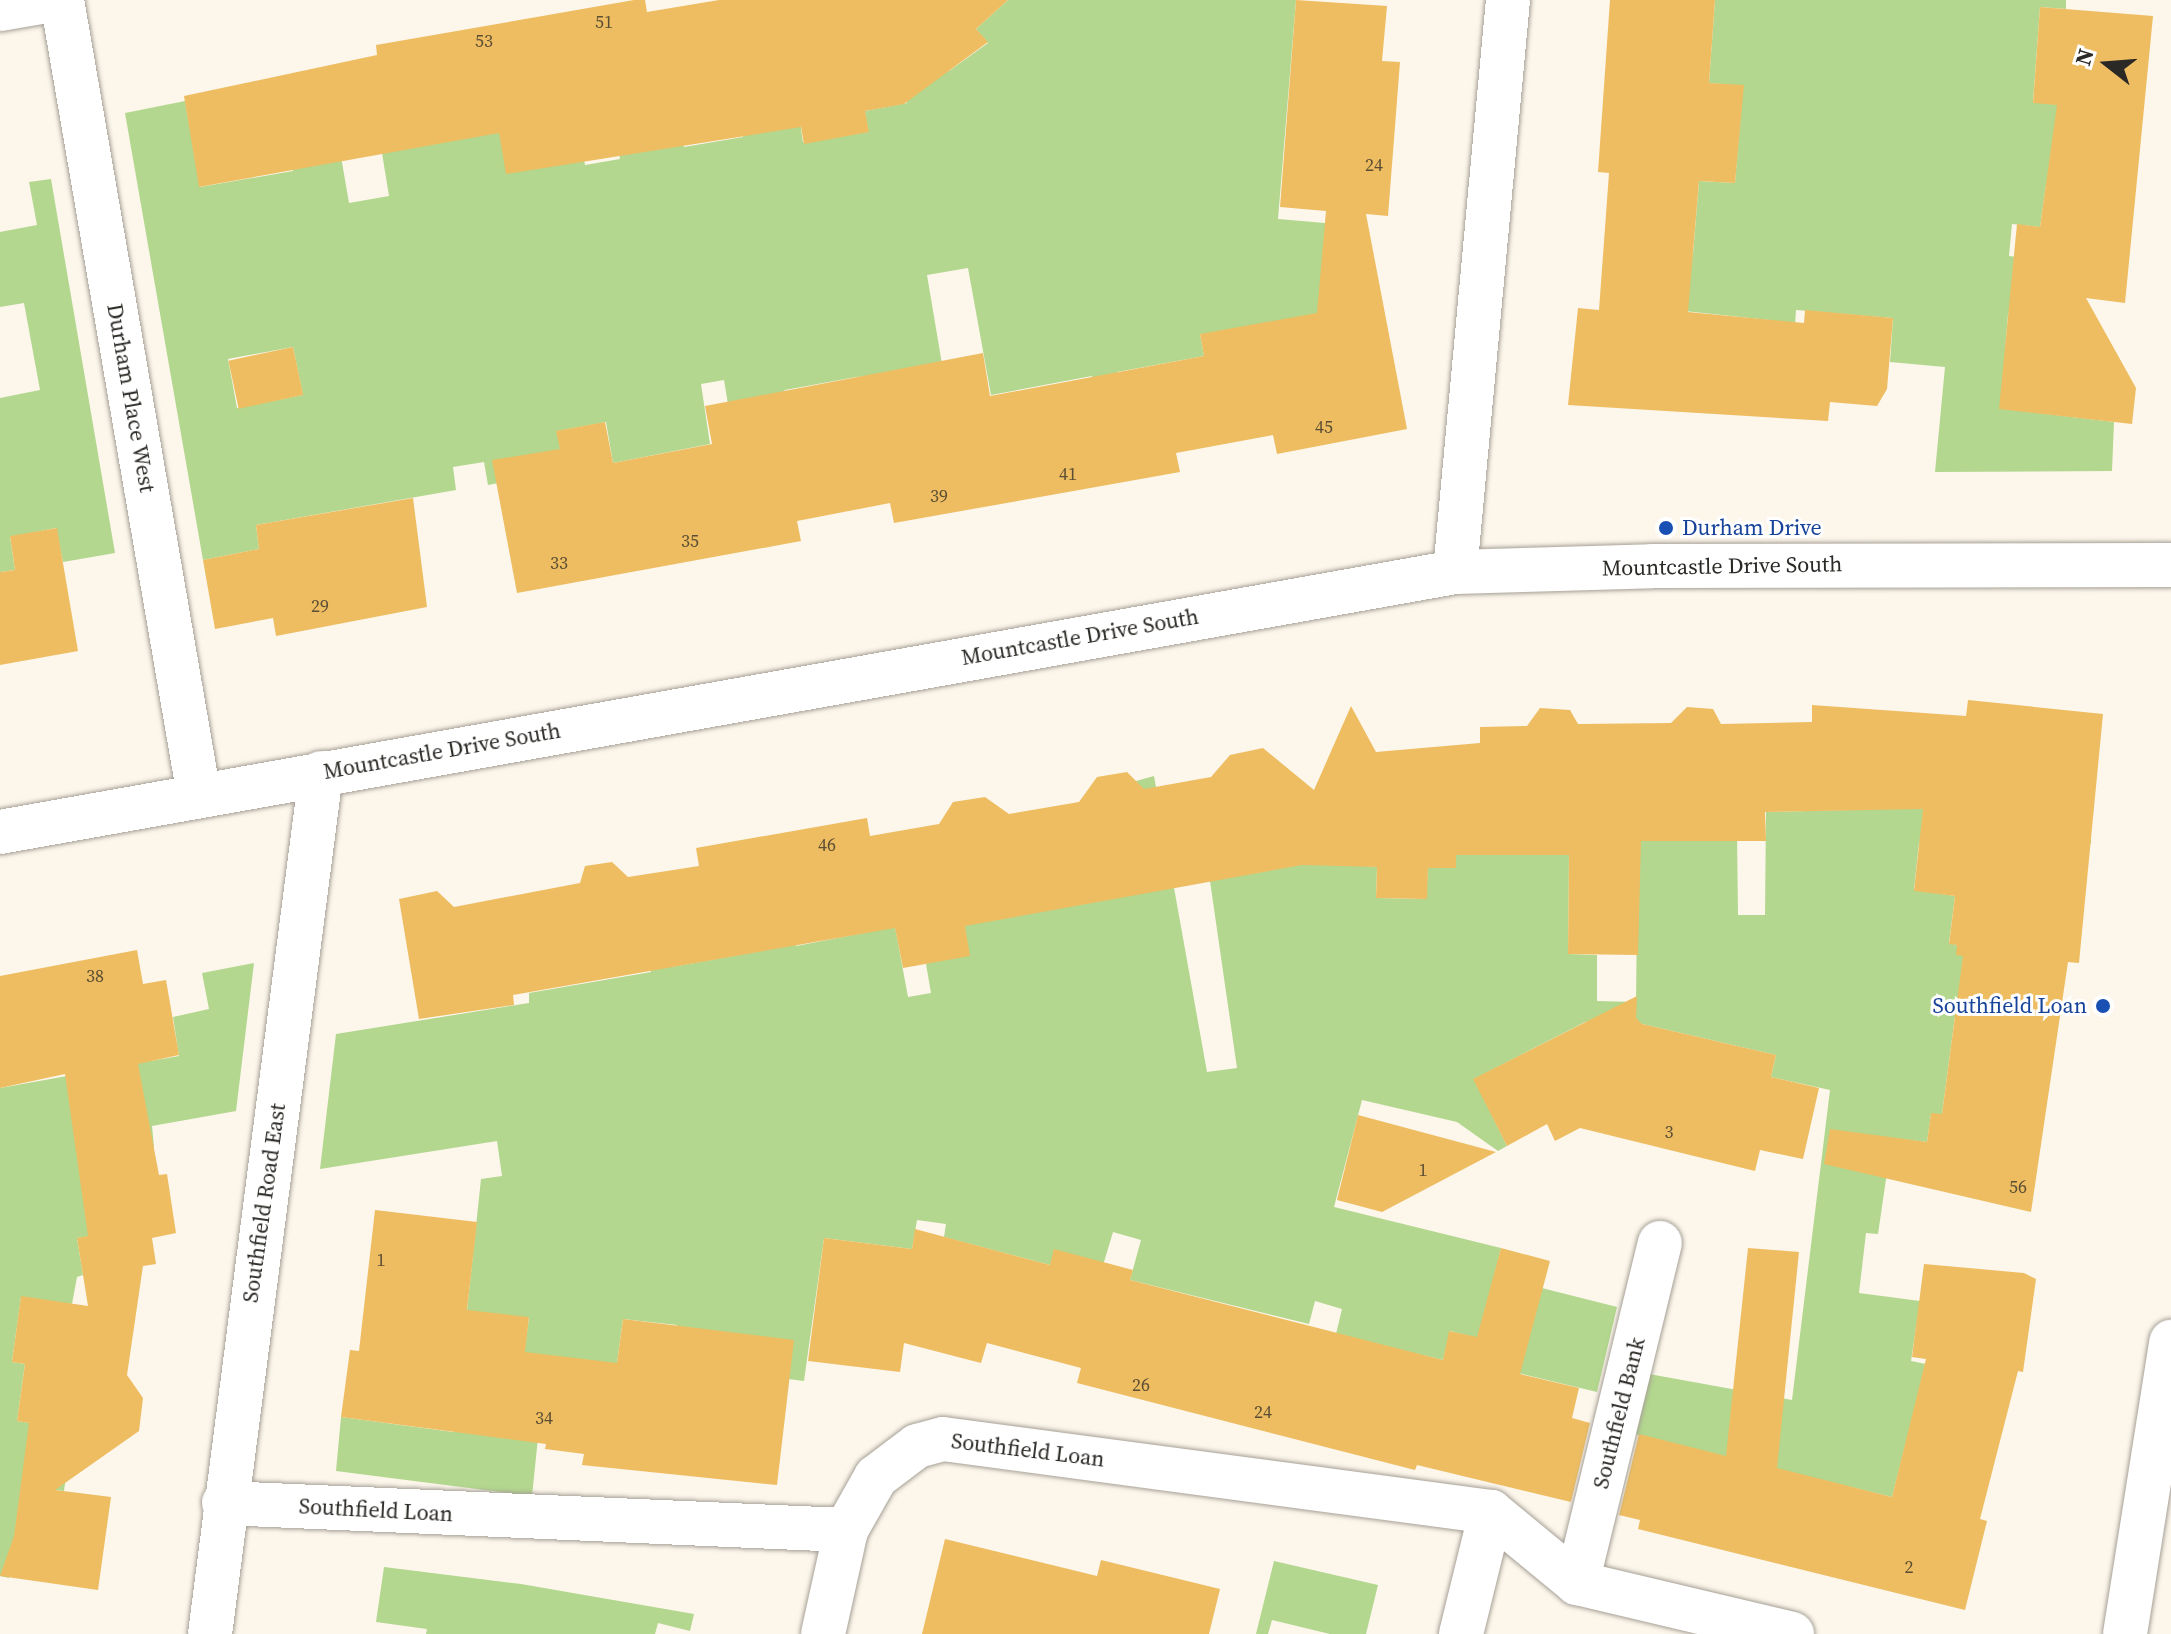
<!DOCTYPE html>
<style>
body{margin:0}
#map{position:relative;width:2171px;height:1634px;overflow:hidden;background:#fcf6eb;font-family:"Source Serif 4",serif}
div>[style]{position:absolute}
[style*='--x']{left:calc(var(--x)*1px);top:calc(var(--y)*1px);width:calc(var(--w)*1px);rotate:calc(var(--a)*1deg)}
.green>*{inset:0;background:#b3d78e}
.building>*{inset:0;background:#eebd61;transform-origin:0 0}
.roads{filter:drop-shadow(0 0 2px #a6a096) drop-shadow(0 0 2px #a6a096)}
.street>*{height:44px;margin:-22px;padding:0 22px;transform-origin:22px;border-radius:22px;background:#fff}
.secondary>*{height:44px;margin:-22px;padding:0 22px;transform-origin:22px;border-radius:22px;background:#fff}
.primary>*{height:44px;margin:-22px;padding:0 22px;transform-origin:22px;border-radius:22px;background:#fff}
.dots>*{width:22px;height:22px;translate:-50% -50%;box-sizing:border-box;border:4px solid #fff;border-radius:50%}
span{translate:-50% -50%;white-space:nowrap;text-align:center;line-height:1.15;-webkit-text-stroke:6px #fff;paint-order:stroke}
.number-label{font-size:18px;color:#5c4e34}
.number-label span{-webkit-text-stroke-width:0}
.street-label{font-size:22px;color:#2b2925}
.transit-label{font-size:22px;color:#164399}
.left{translate:0 -50%;text-align:left}
.right{translate:-100% -50%;text-align:right}
.north{position:absolute;left:2067px;top:24px;width:80px;height:80px;-webkit-text-stroke:6px #fff;paint-order:stroke;rotate:287deg;font-size:22px;font-weight:700;line-height:32px;text-align:center;color:#2b2925}
.north::after{content:'';display:block;margin:auto;width:28px;height:36px;background:#2b2925;clip-path:polygon(50% 0,100% 100%,50% 72%,0 100%)}
</style>
<div id="map">
<div class="green">
<div style="clip-path:polygon(evenodd,1008px 0,1296px 0,1278px 219px,1325px 223px,1328px 293px,1346px 330px,1200px 334px,1204px 356px,1117px 372px,1126px 420px,1101px 424px,1092px 376px,991px 395px,968px 268px,927px 275px,943px 370px,856px 377px,785px 390px,734px 441px,724px 380px,701px 384px,710px 444px,613px 463px,606px 422px,557px 431px,564px 470px,488px 485px,484px 462px,453px 467px,456px 490px,256px 525px,259px 549px,203px 560px,125px 113px,185px 101px,200px 187px,293px 171px,284px 114px,333px 110px,349px 203px,389px 196px,382px 153px,568px 74px,585px 165px,620px 159px,618px 148px,682px 137px,684px 147px,743px 137px,736px 86px,793px 76px,803px 142px,868px 132px,865px 111px,907px 103px,903px 79px,949px 71px,988px 43px,976px 29px,1008px 0,293px 347px,303px 395px,237px 408px,228px 359px,293px 347px)"></div>
<div style="clip-path:polygon(1715px 0,2066px 0,2066px 9px,2040px 7px,2033px 102px,2105px 109px,2100px 185px,2046px 185px,2040px 227px,2012px 224px,2009px 256px,2036px 259px,2008px 314px,2005px 351px,2013px 410px,2114px 422px,2112px 471px,1935px 472px,1945px 367px,1890px 362px,1893px 318px,1796px 310px,1792px 374px,1769px 320px,1675px 310px,1693px 254px,1699px 181px,1735px 183px,1743px 86px,1709px 83px)"></div>
<div style="clip-path:polygon(51px 179px,115px 553px,63px 562px,56px 528px,10px 537px,15px 570px,0 572px,0 398px,40px 390px,24px 303px,0 307px,0 232px,37px 225px,29px 182px)"></div>
<div style="clip-path:polygon(1850px 772px,1906px 807px,2091px 826px,2091px 844px,1962px 835px,1919px 843px,1914px 890px,1955px 896px,1949px 943px,2024px 963px,1994px 1021px,1955px 1016px,1942px 1114px,1931px 1114px,1927px 1142px,1892px 1138px,1878px 1234px,1866px 1233px,1859px 1293px,1920px 1301px,1911px 1361px,1926px 1364px,1892px 1497px,1634px 1434px,1649px 1374px,1792px 1400px,1830px 1090px,1771px 1077px,1776px 1055px,1642px 1024px,1626px 1015px,1585px 1022px,1474px 1079px,1507px 1146px,1498px 1151px,1457px 1122px,1362px 1100px,1334px 1207px,1501px 1248px,1494px 1276px,1617px 1307px,1597px 1392px,1471px 1362px,1477px 1338px,1450px 1331px,1443px 1360px,1336px 1334px,1342px 1309px,1315px 1301px,1309px 1324px,1130px 1280px,1141px 1240px,1113px 1232px,1101px 1272px,1050px 1265px,944px 1237px,946px 1224px,917px 1220px,912px 1249px,824px 1238px,804px 1381px,780px 1378px,677px 1333px,677px 1325px,623px 1319px,617px 1363px,543px 1389px,532px 1496px,336px 1471px,341px 1417px,453px 1432px,526px 1340px,529px 1318px,467px 1311px,481px 1179px,502px 1176px,497px 1141px,320px 1169px,336px 1034px,529px 1003px,529px 993px,651px 972px,643px 920px,662px 916px,672px 967px,761px 951px,788px 898px,796px 946px,895px 927px,908px 997px,931px 993px,926px 964px,964px 924px,1136px 781px,1154px 776px,1207px 1072px,1237px 1068px,1210px 881px,1317px 862px,1377px 867px,1376px 898px,1426px 899px,1428px 868px,1456px 832px,1539px 855px,1569px 855px,1568px 954px,1597px 955px,1597px 1001px,1636px 1002px,1638px 831px,1737px 831px,1738px 915px,1765px 915px,1766px 812px,1850px 810px)"></div>
<div style="clip-path:polygon(254px 963px,236px 1111px,152px 1126px,154px 1147px,97px 1235px,77px 1238px,83px 1275px,77px 1277px,72px 1304px,21px 1297px,12px 1362px,25px 1364px,17px 1421px,82px 1431px,69px 1455px,64px 1491px,21px 1486px,9px 1578px,0 1576px,0 1088px,179px 1056px,173px 1017px,209px 1009px,202px 973px)"></div>
<div style="clip-path:polygon(1274px 1561px,1378px 1585px,1366px 1634px,1330px 1634px,1272px 1620px,1268px 1634px,1256px 1634px)"></div>
<div style="clip-path:polygon(384px 1567px,521px 1584px,694px 1614px,690px 1631px,658px 1623px,655px 1634px,426px 1634px,427px 1629px,376px 1622px)"></div>
</div>
<div class="building">
<div style="clip-path:polygon(634px 0,645px 0,647px 12px,719px 0,1008px 0,976px 29px,988px 42px,904px 104px,865px 111px,869px 132px,804px 144px,801px 127px,506px 174px,499px 133px,199px 187px,184px 96px,377px 55px,376px 45px)"></div>
<div style="clip-path:polygon(1296px 0,1387px 6px,1382px 61px,1400px 62px,1388px 216px,1366px 214px,1407px 429px,1277px 454px,1273px 435px,1176px 453px,1180px 472px,894px 523px,890px 503px,797px 521px,801px 541px,517px 593px,492px 460px,560px 449px,556px 431px,605px 422px,613px 463px,712px 444px,705px 406px,983px 353px,990px 396px,1204px 356px,1200px 334px,1317px 313px,1326px 211px,1280px 207px)"></div>
<div style="clip-path:polygon(1610px 0,1715px 0,1709px 83px,1744px 85px,1735px 183px,1699px 181px,1688px 312px,1804px 323px,1805px 310px,1893px 318px,1887px 389px,1877px 406px,1830px 402px,1828px 421px,1568px 405px,1578px 308px,1599px 310px,1609px 173px,1598px 172px)"></div>
<div style="clip-path:polygon(2040px 7px,2153px 16px,2125px 303px,2086px 298px,2136px 388px,2132px 424px,1999px 409px,2017px 224px,2040px 227px,2057px 105px,2033px 103px)"></div>
<div style="left:293px;top:347px;width:49px;height:66px;rotate:78deg"></div>
<div style="clip-path:polygon(413px 498px,427px 607px,276px 636px,273px 618px,215px 629px,203px 560px,259px 549px,256px 525px)"></div>
<div style="clip-path:polygon(57px 528px,78px 651px,0 665px,0 572px,15px 570px,10px 536px)"></div>
<div style="clip-path:polygon(1968px 700px,2103px 714px,2079px 963px,2068px 962px,2031px 1212px,1824px 1164px,1830px 1129px,1927px 1142px,1931px 1113px,1942px 1114px,1963px 956px,1956px 955px,1957px 945px,1949px 944px,1955px 896px,1914px 891px,1923px 809px,1765px 812px,1766px 841px,1641px 841px,1638px 955px,1568px 954px,1569px 855px,1456px 855px,1456px 868px,1428px 868px,1427px 899px,1376px 898px,1377px 867px,1302px 865px,965px 926px,970px 956px,903px 968px,895px 928px,513px 995px,514px 1005px,419px 1019px,399px 899px,437px 891px,454px 907px,580px 883px,585px 866px,612px 862px,628px 877px,699px 866px,696px 848px,867px 818px,870px 836px,939px 824px,953px 802px,985px 797px,1009px 814px,1079px 802px,1097px 777px,1127px 772px,1144px 789px,1211px 777px,1230px 755px,1263px 748px,1314px 790px,1351px 706px,1376px 752px,1480px 743px,1480px 727px,1527px 726px,1540px 708px,1570px 710px,1578px 724px,1671px 723px,1687px 707px,1713px 709px,1721px 724px,1812px 722px,1812px 705px,1966px 716px)"></div>
<div style="clip-path:polygon(137px 950px,143px 984px,166px 980px,179px 1055px,138px 1064px,159px 1175px,167px 1174px,176px 1233px,152px 1238px,156px 1264px,143px 1266px,127px 1375px,143px 1398px,139px 1431px,55px 1490px,111px 1497px,98px 1590px,0 1576px,14px 1536px,29px 1423px,17px 1421px,25px 1364px,12px 1362px,21px 1296px,88px 1306px,77px 1238px,88px 1236px,65px 1074px,0 1088px,0 976px)"></div>
<div style="clip-path:polygon(1637px 996px,1636px 1018px,1642px 1024px,1776px 1055px,1771px 1077px,1819px 1088px,1803px 1159px,1760px 1150px,1755px 1171px,1580px 1128px,1555px 1141px,1547px 1124px,1507px 1146px,1473px 1079px)"></div>
<div style="clip-path:polygon(1358px 1115px,1496px 1152px,1382px 1212px,1337px 1200px)"></div>
<div style="clip-path:polygon(375px 1210px,477px 1222px,467px 1310px,529px 1317px,525px 1352px,617px 1363px,623px 1319px,794px 1340px,777px 1485px,582px 1465px,584px 1454px,545px 1449px,546px 1444px,341px 1417px,350px 1350px,359px 1351px)"></div>
<div style="clip-path:polygon(915px 1229px,1050px 1265px,1054px 1249px,1133px 1270px,1130px 1280px,1443px 1360px,1449px 1331px,1477px 1337px,1501px 1248px,1550px 1261px,1520px 1374px,1579px 1388px,1572px 1418px,1590px 1423px,1571px 1502px,1417px 1465px,1415px 1470px,1077px 1383px,1081px 1368px,987px 1343px,981px 1363px,904px 1343px,900px 1372px,808px 1361px,824px 1238px,912px 1249px)"></div>
<div style="clip-path:polygon(1748px 1248px,1799px 1252px,1777px 1468px,1892px 1497px,1926px 1359px,1912px 1357px,1924px 1264px,2024px 1273px,2036px 1279px,2023px 1372px,2018px 1371px,1980px 1519px,1987px 1521px,1965px 1610px,1638px 1529px,1640px 1520px,1619px 1515px,1639px 1434px,1726px 1456px)"></div>
<div style="clip-path:polygon(945px 1539px,1097px 1576px,1101px 1560px,1220px 1589px,1209px 1634px,922px 1634px)"></div>
</div>
<div class="roads">
<div class="street">
<div style="--x:62;--y:0;--w:808;--a:80.23"></div>
<div style="--x:0;--y:9;--w:53;--a:-9.8"></div>
<div style="--x:1455;--y:572;--w:574;--a:-84.71"></div>
<div style="--x:224;--y:1503;--w:623;--a:2.49"></div>
<div style="--x:846;--y:1530;--w:61;--a:-60.5"></div>
<div style="--x:876;--y:1477;--w:51;--a:-37.1"></div>
<div style="--x:917;--y:1446;--w:27;--a:-15"></div>
<div style="--x:943;--y:1439;--w:553;--a:7.59"></div>
<div style="--x:1491;--y:1512;--w:112;--a:39.5"></div>
<div style="--x:1577;--y:1583;--w:221;--a:13.3"></div>
<div style="--x:1577;--y:1583;--w:350;--a:-76.3"></div>
<div style="--x:210;--y:1634;--w:868;--a:-82.65"></div>
<div style="--x:823;--y:1634;--w:107;--a:-77.5"></div>
<div style="--x:1461;--y:1634;--w:126;--a:-76.2"></div>
</div>
<div class="secondary">
<div style="--x:0;--y:832;--w:1478;--a:-10.13"></div>
<div style="--x:1455;--y:572;--w:197;--a:-1.7"></div>
<div style="--x:1652;--y:566;--w:519;--a:-0.11"></div>
</div>
<div class="primary">
<div style="--x:2125;--y:1634;--w:296;--a:-81"></div>
</div>
</div>
<div class="dots">
<div style="left:1666px;top:528px;background:#1a4fb4"></div>
<div style="left:2103px;top:1006px;background:#1a4fb4"></div>
</div>
<div class="number-label">
<span style="left:604px;top:22px">51</span>
<span style="left:484px;top:41px">53</span>
<span style="left:1374px;top:165px">24</span>
<span style="left:1324px;top:427px">45</span>
<span style="left:1068px;top:474px">41</span>
<span style="left:939px;top:496px">39</span>
<span style="left:690px;top:541px">35</span>
<span style="left:559px;top:563px">33</span>
<span style="left:320px;top:606px">29</span>
<span style="left:827px;top:845px">46</span>
<span style="left:95px;top:976px">38</span>
<span style="left:1669px;top:1132px">3</span>
<span style="left:1423px;top:1170px">1</span>
<span style="left:2018px;top:1187px">56</span>
<span style="left:381px;top:1260px">1</span>
<span style="left:1141px;top:1385px">26</span>
<span style="left:1263px;top:1412px">24</span>
<span style="left:544px;top:1418px">34</span>
<span style="left:1909px;top:1567px">2</span>
</div>
<div class="street-label">
<span style="left:131px;top:398px;rotate:80deg">Durham Place West</span>
<span style="left:1722px;top:566px;rotate:-1deg">Mountcastle Drive South</span>
<span style="left:1080px;top:637px;rotate:-10deg">Mountcastle Drive South</span>
<span style="left:442px;top:751px;rotate:-10deg">Mountcastle Drive South</span>
<span style="left:264px;top:1203px;rotate:-82deg">Southfield Road East</span>
<span style="left:1619px;top:1413px;rotate:-76deg">Southfield Bank</span>
<span style="left:1028px;top:1450px;rotate:7deg">Southfield Loan</span>
<span style="left:376px;top:1510px;rotate:3deg">Southfield Loan</span>
</div>
<div class="transit-label">
<span class="left" style="left:1682px;top:528px">Durham Drive</span>
<span class="right" style="left:2087px;top:1006px">Southfield Loan</span>
</div>
<div class="north">N</div>
</div>
